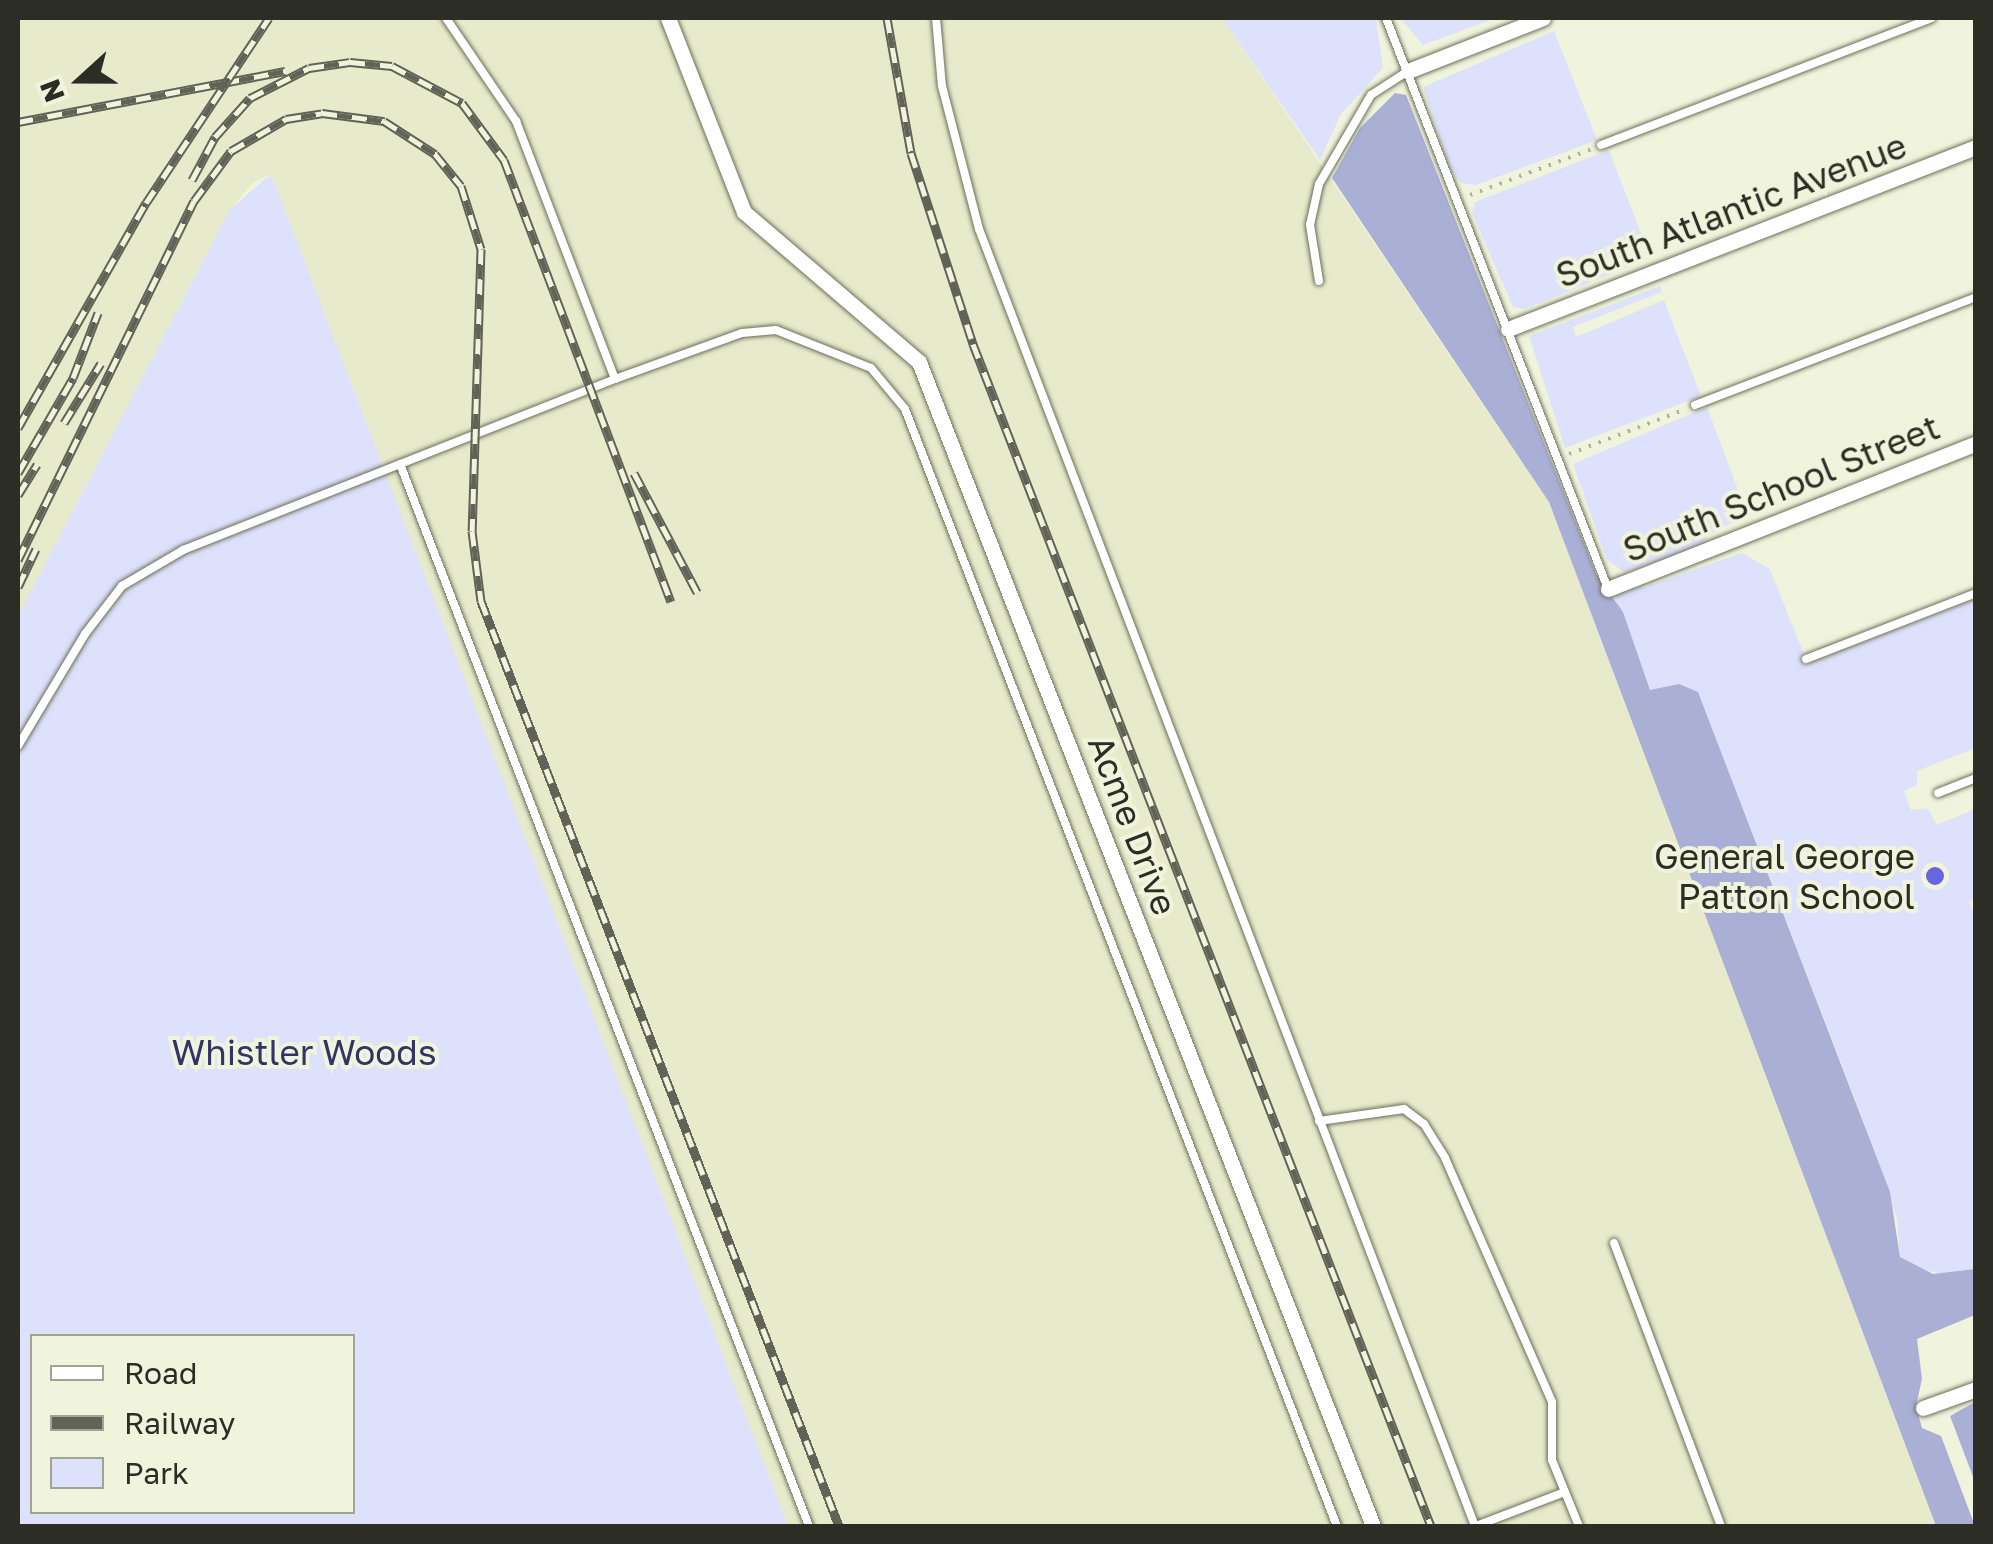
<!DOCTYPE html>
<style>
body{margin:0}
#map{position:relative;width:1993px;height:1544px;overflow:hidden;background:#f1f4dc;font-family:"Golos Text",sans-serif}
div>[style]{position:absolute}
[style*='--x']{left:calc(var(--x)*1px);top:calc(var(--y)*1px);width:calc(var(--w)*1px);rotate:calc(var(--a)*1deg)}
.built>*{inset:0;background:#e7ebcc}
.green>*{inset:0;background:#dee1fb}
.forest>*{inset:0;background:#aaafd6}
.path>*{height:4px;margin-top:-2px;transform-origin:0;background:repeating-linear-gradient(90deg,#b0b29f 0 2.5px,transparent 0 10.5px)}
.roads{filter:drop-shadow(0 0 2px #6c6f5a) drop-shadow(0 0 2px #6c6f5a)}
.lane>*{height:8px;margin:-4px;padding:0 4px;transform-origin:4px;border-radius:4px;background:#fff}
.street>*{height:15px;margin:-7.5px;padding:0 7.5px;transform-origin:7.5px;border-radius:7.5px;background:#fff}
.rail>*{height:9px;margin-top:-4.5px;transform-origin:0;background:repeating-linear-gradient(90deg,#f1f4dc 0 15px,#616356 0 30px);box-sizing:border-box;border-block:2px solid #616356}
.dots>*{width:28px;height:28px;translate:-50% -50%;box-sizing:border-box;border:5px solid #f1f4dc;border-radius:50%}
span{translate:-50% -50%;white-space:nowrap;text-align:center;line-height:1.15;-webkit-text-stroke:8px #f1f4dc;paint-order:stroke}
.street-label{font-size:35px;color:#2c2d24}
.poi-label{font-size:35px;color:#2c2d24}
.right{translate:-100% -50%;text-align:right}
.park-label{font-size:35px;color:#323366}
.frame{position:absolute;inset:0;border:20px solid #2c2d24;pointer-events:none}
.legend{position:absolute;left:30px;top:1334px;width:325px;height:180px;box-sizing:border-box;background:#f1f4dc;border:2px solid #a2a492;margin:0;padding:12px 18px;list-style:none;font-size:30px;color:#2c2d24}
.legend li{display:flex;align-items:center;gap:20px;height:50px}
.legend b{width:50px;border:2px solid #a2a492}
.north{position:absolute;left:30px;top:30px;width:100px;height:100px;-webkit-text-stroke:8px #f1f4dc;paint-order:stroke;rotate:249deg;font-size:28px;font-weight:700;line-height:40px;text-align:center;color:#2c2d24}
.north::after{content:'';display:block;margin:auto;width:35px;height:45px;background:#2c2d24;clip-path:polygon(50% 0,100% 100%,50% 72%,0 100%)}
</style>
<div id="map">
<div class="built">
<div style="clip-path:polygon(18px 18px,1222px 18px,1549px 502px,1936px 1526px,788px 1526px,271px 174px,254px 182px,230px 209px,18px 616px)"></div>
</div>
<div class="green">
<div style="clip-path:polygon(1222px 18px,1376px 18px,1383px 68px,1341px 114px,1320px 160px)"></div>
<div style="clip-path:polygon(1400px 18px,1496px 18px,1423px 45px)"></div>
<div style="clip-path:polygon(1554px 31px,1597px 140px,1476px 185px,1461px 183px,1450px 169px,1423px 87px)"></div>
<div style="clip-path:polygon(1609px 150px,1645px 244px,1569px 274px,1572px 283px,1660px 254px,1525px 309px,1513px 307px,1472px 213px,1475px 202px)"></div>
<div style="clip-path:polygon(evenodd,271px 174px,628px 1106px,788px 1526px,18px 1526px,18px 616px,230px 209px,271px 174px,32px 1336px,352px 1336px,352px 1512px,32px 1512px,32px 1336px)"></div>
<div style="clip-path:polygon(1660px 286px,1662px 292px,1573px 327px,1576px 337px,1664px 300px,1701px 396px,1565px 448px,1529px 336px)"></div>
<div style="clip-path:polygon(1707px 407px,1747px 514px,1707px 537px,1702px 547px,1624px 572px,1607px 560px,1573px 464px)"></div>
<div style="clip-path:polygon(1742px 553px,1770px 569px,1808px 664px,1975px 599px,1975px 748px,1917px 771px,1917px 785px,1904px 791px,1911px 810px,1928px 808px,1937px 825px,1975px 809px,1975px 899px,1969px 902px,1976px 920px,1975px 1269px,1952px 1276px,1912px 1267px,1900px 1257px,1897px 1219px,1860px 1112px,1706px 713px,1679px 684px,1651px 691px,1608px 581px,1621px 588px,1645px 587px)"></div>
</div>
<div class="forest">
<div style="clip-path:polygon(1395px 93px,1406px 95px,1596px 574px,1623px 612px,1650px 690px,1679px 684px,1698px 692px,1890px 1192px,1900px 1257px,1933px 1274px,1975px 1269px,1975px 1315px,1917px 1339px,1922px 1379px,1916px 1406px,1922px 1428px,1941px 1436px,1975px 1526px,1936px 1526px,1549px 502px,1332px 178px,1360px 128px)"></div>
<div style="clip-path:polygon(1975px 1402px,1975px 1482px,1950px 1416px)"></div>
</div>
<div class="path">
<div style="--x:1470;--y:195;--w:130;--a:-20.7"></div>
<div style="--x:1569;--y:454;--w:125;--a:-21"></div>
</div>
<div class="roads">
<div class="lane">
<div style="--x:446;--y:18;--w:125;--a:55.8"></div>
<div style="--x:516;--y:121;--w:276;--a:69"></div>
<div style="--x:615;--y:379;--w:135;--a:-19.9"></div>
<div style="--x:742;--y:333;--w:34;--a:-5"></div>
<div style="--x:776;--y:330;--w:102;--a:21.8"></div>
<div style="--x:871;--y:368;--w:53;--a:50.3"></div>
<div style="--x:905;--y:409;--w:1198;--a:68.86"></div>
<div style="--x:936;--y:18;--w:68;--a:85"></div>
<div style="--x:942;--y:86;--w:148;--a:75.5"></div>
<div style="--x:979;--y:229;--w:1389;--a:69.07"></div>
<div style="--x:1386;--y:18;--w:613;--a:68.75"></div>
<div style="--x:1601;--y:145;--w:354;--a:-21"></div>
<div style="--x:1319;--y:281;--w:57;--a:-99.1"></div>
<div style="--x:1310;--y:225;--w:42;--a:-77.6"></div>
<div style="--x:1319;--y:184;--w:103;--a:-59.7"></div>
<div style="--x:1371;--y:95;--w:44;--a:-33"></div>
<div style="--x:1695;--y:405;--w:301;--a:-21"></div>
<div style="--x:400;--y:464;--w:1138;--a:68.94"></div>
<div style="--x:1806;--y:659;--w:182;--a:-21.2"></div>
<div style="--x:18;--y:746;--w:131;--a:-59.1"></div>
<div style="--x:85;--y:634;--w:61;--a:-52.4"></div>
<div style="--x:122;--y:586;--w:71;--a:-30.5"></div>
<div style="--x:183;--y:550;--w:465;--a:-21.6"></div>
<div style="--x:1938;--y:793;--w:41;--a:-21.5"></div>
<div style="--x:1319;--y:1121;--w:86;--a:-8"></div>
<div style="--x:1404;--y:1109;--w:25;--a:37"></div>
<div style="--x:1424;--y:1124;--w:40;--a:58"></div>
<div style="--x:1445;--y:1158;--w:266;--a:66.3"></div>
<div style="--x:1552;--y:1402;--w:58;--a:90"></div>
<div style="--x:1552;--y:1460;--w:71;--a:67.8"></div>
<div style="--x:1614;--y:1243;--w:303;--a:69.3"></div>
<div style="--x:1476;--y:1526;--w:95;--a:-20.9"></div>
</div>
<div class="street">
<div style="--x:668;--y:18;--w:208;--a:68.6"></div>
<div style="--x:744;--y:212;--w:230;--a:40.6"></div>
<div style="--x:919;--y:362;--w:1249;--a:68.69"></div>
<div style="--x:1408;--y:71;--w:145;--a:-21.4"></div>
<div style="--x:1508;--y:329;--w:502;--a:-21.25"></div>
<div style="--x:1608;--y:589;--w:396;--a:-21.6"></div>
<div style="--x:1923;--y:1408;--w:56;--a:-19.7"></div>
</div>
</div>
<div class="rail">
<div style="--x:887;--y:18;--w:137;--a:79.9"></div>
<div style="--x:911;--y:153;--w:201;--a:72"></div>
<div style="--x:973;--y:344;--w:1268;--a:68.82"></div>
<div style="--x:18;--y:122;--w:272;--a:-10.8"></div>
<div style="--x:192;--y:180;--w:49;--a:-61.9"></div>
<div style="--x:215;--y:137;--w:52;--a:-48.1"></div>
<div style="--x:250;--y:98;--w:66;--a:-27"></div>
<div style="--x:309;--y:68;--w:41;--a:-8.3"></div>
<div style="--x:350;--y:62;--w:42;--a:5.4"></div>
<div style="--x:392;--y:66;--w:79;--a:27.9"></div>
<div style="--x:462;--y:103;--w:71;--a:53.6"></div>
<div style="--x:504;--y:160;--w:472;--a:69.3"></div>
<div style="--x:64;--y:423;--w:70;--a:-58.3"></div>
<div style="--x:18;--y:428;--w:259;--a:-60.4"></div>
<div style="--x:146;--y:203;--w:222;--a:-56.4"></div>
<div style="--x:18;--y:473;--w:110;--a:-59.9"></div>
<div style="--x:73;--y:378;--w:70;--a:-69"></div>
<div style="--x:634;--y:473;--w:135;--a:62.1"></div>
<div style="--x:18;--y:495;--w:36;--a:-58"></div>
<div style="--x:18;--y:560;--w:400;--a:-63.9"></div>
<div style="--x:194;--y:201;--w:62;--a:-53.5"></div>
<div style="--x:231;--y:151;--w:64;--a:-30.2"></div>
<div style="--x:286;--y:119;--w:36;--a:-9"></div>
<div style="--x:322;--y:113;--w:63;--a:7.4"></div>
<div style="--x:384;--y:121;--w:61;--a:32.9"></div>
<div style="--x:435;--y:154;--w:41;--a:50.9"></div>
<div style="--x:461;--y:186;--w:66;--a:72.4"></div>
<div style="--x:481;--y:249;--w:282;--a:91.8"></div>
<div style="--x:472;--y:531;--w:71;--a:82.7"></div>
<div style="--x:481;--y:601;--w:992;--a:68.84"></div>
<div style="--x:18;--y:587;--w:42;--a:-64.7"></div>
</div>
<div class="dots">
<div style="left:1935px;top:876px;background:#6765df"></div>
</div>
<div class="street-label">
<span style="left:1731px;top:210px;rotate:-21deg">South Atlantic Avenue</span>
<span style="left:1781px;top:488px;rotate:-22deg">South School Street</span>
<span style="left:1133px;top:825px;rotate:69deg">Acme Drive</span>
</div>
<div class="poi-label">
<span class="right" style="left:1915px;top:876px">General George<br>Patton School</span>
</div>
<div class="park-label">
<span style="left:304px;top:1052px">Whistler Woods</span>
</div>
<div class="frame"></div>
<ul class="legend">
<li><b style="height:12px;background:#fff"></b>Road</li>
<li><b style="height:12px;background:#616356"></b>Railway</li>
<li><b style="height:28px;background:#dee1fb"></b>Park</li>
</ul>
<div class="north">N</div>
</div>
